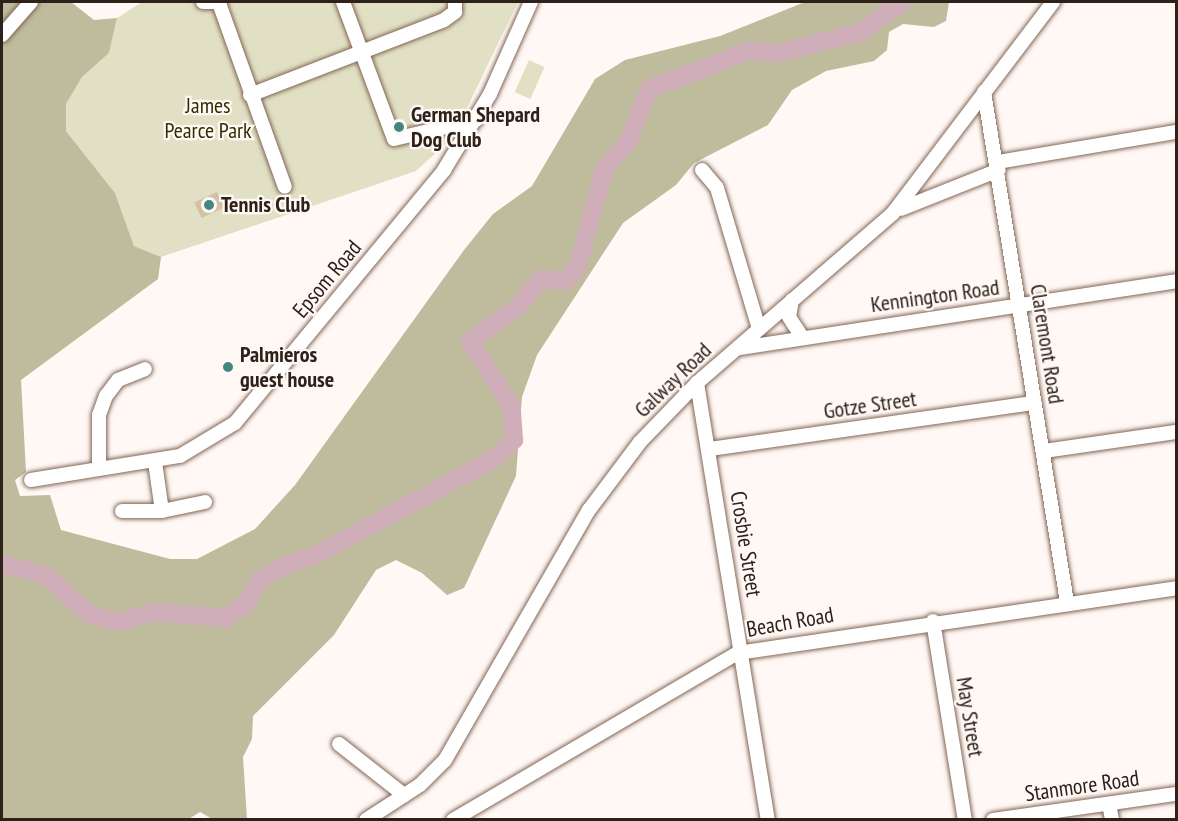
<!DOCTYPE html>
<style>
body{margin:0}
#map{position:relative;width:1178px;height:821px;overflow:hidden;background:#fff8f4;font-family:"PT Sans Narrow",sans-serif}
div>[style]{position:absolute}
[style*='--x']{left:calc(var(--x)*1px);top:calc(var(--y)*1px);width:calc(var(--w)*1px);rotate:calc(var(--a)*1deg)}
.green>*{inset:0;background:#e1e0c4;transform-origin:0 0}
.forest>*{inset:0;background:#bebc9d}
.river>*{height:18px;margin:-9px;padding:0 9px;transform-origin:9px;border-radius:9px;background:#d0aeb9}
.building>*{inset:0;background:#d3c1a5;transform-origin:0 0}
.roads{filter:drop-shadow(0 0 2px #836655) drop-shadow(0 0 2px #836655)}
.minor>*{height:14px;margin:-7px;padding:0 7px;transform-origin:7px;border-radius:7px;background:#fff}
.dots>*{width:16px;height:16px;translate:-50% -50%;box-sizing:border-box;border:3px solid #fff8f4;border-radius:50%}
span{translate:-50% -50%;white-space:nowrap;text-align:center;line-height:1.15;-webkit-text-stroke:4.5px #fff8f4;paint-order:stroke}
.park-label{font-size:22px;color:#302c03}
.poi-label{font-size:22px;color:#2d211a;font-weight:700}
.left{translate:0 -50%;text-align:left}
.street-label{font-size:22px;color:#2d211a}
.frame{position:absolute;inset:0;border:3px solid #2d211a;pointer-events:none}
</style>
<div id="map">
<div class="green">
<div style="clip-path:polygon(142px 2px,518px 2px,453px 137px,416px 171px,161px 257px,134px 246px,115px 193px,66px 131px,66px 104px,82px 77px,109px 53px,117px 18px)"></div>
<div style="left:529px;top:60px;width:17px;height:35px;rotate:24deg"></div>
</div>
<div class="forest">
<div style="clip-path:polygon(2px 2px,71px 2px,94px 20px,117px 18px,109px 53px,82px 77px,66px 104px,66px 131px,115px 193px,134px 246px,161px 257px,158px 279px,21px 380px,26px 472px,15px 480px,20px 496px,50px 495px,61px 530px,170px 559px,197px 559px,255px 529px,295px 485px,464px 250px,493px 214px,532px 186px,595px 79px,625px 60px,720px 36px,805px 2px,949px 2px,946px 21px,934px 27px,903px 24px,889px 32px,887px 50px,874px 61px,826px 71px,792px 90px,768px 125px,694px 163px,676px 185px,623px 223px,537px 355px,522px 397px,516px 476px,464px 588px,447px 595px,422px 573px,396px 560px,376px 570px,334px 635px,253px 716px,252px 739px,243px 757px,247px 819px,212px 819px,200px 812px,187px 820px,2px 820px)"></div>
</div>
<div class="river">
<div style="--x:2;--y:564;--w:44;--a:14.3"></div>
<div style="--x:45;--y:575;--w:60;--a:41.6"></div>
<div style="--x:90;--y:615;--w:32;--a:13"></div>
<div style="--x:121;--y:622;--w:34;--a:-17"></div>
<div style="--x:153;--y:612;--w:73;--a:4.7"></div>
<div style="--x:226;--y:618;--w:26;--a:-36"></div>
<div style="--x:247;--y:603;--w:25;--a:-63"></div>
<div style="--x:258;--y:581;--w:30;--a:-30"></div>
<div style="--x:284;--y:566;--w:34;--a:-19"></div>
<div style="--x:316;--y:555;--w:200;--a:-28.4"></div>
<div style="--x:492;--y:460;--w:30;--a:-42"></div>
<div style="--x:514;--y:440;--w:32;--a:-94"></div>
<div style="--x:512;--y:408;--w:79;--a:-122.1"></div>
<div style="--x:470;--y:341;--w:60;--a:-35.5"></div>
<div style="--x:519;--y:306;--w:35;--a:-51"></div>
<div style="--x:541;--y:279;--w:24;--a:5"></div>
<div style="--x:565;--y:281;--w:18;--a:-47"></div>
<div style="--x:577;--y:268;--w:104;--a:-74.4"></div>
<div style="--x:605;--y:168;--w:35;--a:-49"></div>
<div style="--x:628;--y:142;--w:57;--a:-68.4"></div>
<div style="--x:649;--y:89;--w:106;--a:-21"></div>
<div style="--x:748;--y:51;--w:30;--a:4"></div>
<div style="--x:778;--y:53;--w:86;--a:-14.2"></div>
<div style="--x:861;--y:32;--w:51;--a:-36.2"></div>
</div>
<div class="building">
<div style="left:217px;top:192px;width:17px;height:25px;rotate:65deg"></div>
</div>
<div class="roads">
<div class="minor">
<div style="--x:203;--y:2;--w:17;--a:0"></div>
<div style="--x:343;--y:2;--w:146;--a:69.6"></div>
<div style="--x:394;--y:139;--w:84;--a:-13"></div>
<div style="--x:219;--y:3;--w:195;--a:70.3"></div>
<div style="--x:2;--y:35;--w:44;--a:-48.7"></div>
<div style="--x:984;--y:92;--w:517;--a:80.76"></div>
<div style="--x:250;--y:95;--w:208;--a:-21.1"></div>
<div style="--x:444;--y:20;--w:14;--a:-36"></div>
<div style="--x:455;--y:12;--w:10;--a:-90"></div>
<div style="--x:998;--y:162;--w:181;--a:-9.6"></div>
<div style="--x:702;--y:170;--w:23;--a:50"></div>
<div style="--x:717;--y:188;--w:147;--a:73.4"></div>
<div style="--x:901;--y:209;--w:105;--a:-21.7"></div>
<div style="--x:792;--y:300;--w:17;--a:100"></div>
<div style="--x:789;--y:317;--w:24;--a:57"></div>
<div style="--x:740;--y:348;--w:441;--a:-8.7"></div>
<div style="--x:697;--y:383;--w:443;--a:80.8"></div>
<div style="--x:710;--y:449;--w:328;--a:-8.1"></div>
<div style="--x:1044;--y:451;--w:133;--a:-8.2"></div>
<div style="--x:155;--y:462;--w:49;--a:81.9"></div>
<div style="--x:99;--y:467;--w:52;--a:-90"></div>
<div style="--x:99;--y:415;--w:20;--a:-70"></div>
<div style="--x:106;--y:396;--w:20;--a:-53"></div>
<div style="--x:118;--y:380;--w:29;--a:-22"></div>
<div style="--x:31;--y:480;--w:151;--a:-9.2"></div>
<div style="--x:180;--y:456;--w:64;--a:-31"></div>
<div style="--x:235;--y:423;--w:328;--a:-50.4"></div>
<div style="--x:444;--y:170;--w:89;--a:-58.8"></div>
<div style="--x:490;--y:94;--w:101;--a:-66"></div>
<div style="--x:122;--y:511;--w:40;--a:0"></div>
<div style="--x:162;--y:511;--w:44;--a:-11.8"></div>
<div style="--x:933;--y:621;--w:202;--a:80.9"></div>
<div style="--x:339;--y:744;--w:83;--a:38.1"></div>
<div style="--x:1109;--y:804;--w:16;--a:79"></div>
<div style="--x:366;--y:820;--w:64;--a:-32.9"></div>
<div style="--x:420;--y:785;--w:35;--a:-45"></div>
<div style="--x:445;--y:760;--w:289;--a:-60.1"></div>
<div style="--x:589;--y:510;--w:85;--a:-53.1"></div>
<div style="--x:640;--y:442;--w:82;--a:-46"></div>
<div style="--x:697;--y:383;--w:259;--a:-40.9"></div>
<div style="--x:893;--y:213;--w:265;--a:-52.8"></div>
<div style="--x:453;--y:820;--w:330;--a:-30.4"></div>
<div style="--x:738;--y:653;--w:443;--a:-8.4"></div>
<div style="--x:993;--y:820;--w:185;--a:-8.1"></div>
</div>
</div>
<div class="dots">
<div style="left:399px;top:127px;background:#428880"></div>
<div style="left:209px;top:205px;background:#428880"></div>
<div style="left:228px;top:367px;background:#428880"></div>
</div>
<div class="park-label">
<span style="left:208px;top:118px">James<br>Pearce Park</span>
</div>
<div class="poi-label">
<span class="left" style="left:411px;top:127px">German Shepard<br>Dog Club</span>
<span class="left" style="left:221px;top:205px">Tennis Club</span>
<span class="left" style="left:240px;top:367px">Palmieros<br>guest house</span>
</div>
<div class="street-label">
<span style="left:327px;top:279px;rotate:-50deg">Epsom Road</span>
<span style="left:935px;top:296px;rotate:-8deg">Kennington Road</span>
<span style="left:1047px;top:344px;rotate:81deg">Claremont Road</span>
<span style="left:673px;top:380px;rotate:-44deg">Galway Road</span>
<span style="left:870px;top:405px;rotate:-8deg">Gotze Street</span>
<span style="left:746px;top:544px;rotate:81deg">Crosbie Street</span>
<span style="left:790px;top:622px;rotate:-10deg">Beach Road</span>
<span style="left:970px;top:717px;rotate:81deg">May Street</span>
<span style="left:1082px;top:786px;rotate:-8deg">Stanmore Road</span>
</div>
<div class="frame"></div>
</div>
